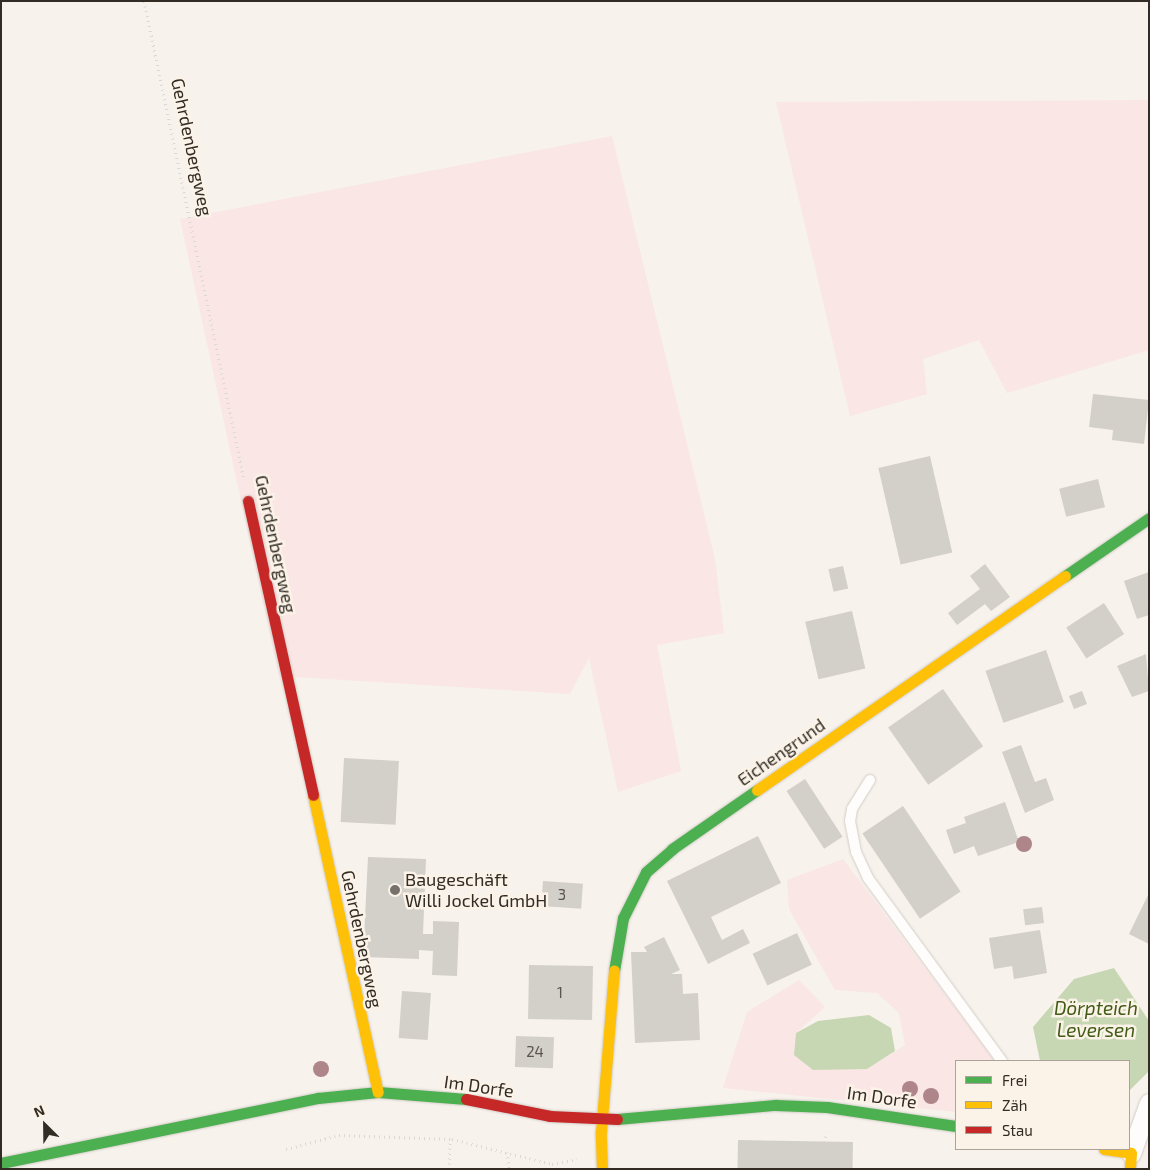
<!DOCTYPE html>
<meta charset="utf-8">
<style>
body{margin:0}
#map{position:relative;width:1150px;height:1170px;overflow:hidden;background:#f7f2ec;font-family:"Exo 2",sans-serif}
div>[style]{position:absolute}
[style*='--x']{left:calc(var(--x)*1px);top:calc(var(--y)*1px);width:calc(var(--w)*1px);rotate:calc(var(--a)*1deg)}
.green>*{inset:0;background:#fae6e5}
.water>*{inset:0;background:#c8d7b3}
.building>*{inset:0;background:#d3cfc9;transform-origin:0 0}
.path>*{height:3px;margin-top:-1.5px;transform-origin:0;background:repeating-linear-gradient(90deg,#dad8d6 0 1px,transparent 0 5px)}
.roads{filter:drop-shadow(0 0 1px #d2cdc7) drop-shadow(0 0 1px #d2cdc7)}
.lane>*{height:10px;margin:-5px;padding:0 5px;transform-origin:5px;border-radius:5px;background:#fefdfc}
.street>*{height:19px;margin:-9.5px;padding:0 9.5px;transform-origin:9.5px;border-radius:9.5px;background:#fefdfc}
.fast>*{height:11px;margin:-5.5px;padding:0 5.5px;transform-origin:5.5px;border-radius:5.5px;background:#4caf50}
.slow>*{height:11px;margin:-5.5px;padding:0 5.5px;transform-origin:5.5px;border-radius:5.5px;background:#ffc107}
.jam>*{height:11px;margin:-5.5px;padding:0 5.5px;transform-origin:5.5px;border-radius:5.5px;background:#c62828}
.trees>*{width:16px;height:16px;margin:-8px;border-radius:50%;background:#ae8589}
.dots>*{width:14px;height:14px;translate:-50% -50%;box-sizing:border-box;border:2px solid #fcf3e8;border-radius:50%}
span{translate:-50% -50%;white-space:nowrap;text-align:center;line-height:1.15;-webkit-text-stroke:5px #fcf3e8;paint-order:stroke}
.number-label{font-size:15px;color:#5a554e}
.number-label span{-webkit-text-stroke-width:0}
.street-label{font-size:18px;color:#322c25}
.poi-label{font-size:18px;color:#322c25}
.left{translate:0 -50%;text-align:left}
.water-label{font-size:19px;color:#405b16;font-style:italic}
.frame{position:absolute;inset:0;border:2px solid #322c25;pointer-events:none}
.legend{position:absolute;left:955px;top:1060px;width:175px;height:90px;box-sizing:border-box;background:#fcf3e8;border:1px solid #aba39a;margin:0;padding:6px 9px;list-style:none;font-size:15px;color:#322c25}
.legend li{display:flex;align-items:center;gap:10px;height:25px}
.legend b{width:25px;border:1px solid #aba39a}
.north{position:absolute;left:20px;top:1100px;width:50px;height:50px;-webkit-text-stroke:4px #fcf3e8;paint-order:stroke;rotate:337deg;font-size:14px;font-weight:700;line-height:20px;text-align:center;color:#322c25}
.north::after{content:'';display:block;margin:auto;width:18px;height:22px;background:#322c25;clip-path:polygon(50% 0,100% 100%,50% 72%,0 100%)}
</style>
<div id="map">
<div class="green">
<div style="clip-path:polygon(1149px 100px,1149px 350px,1007px 393px,979px 340px,923px 359px,927px 394px,850px 416px,776px 102px)"></div>
<div style="clip-path:polygon(612px 136px,715px 559px,724px 633px,657px 645px,681px 771px,618px 792px,589px 658px,570px 694px,279px 676px,180px 219px)"></div>
<div style="clip-path:polygon(843px 859px,995px 1061px,956px 1061px,956px 1112px,723px 1088px,747px 1012px,799px 980px,825px 1007px,796px 1033px,867px 1069px,905px 1045px,899px 1013px,877px 993px,835px 990px,789px 909px,787px 880px)"></div>
</div>
<div class="water">
<div style="clip-path:polygon(1114px 968px,1149px 1021px,1149px 1071px,1129px 1091px,1129px 1061px,1040px 1061px,1033px 1027px,1074px 979px)"></div>
<div style="clip-path:polygon(869px 1015px,891px 1028px,895px 1051px,867px 1069px,813px 1070px,794px 1055px,796px 1033px,818px 1021px)"></div>
</div>
<div class="building">
<div style="clip-path:polygon(1093px 394px,1149px 400px,1144px 444px,1112px 440px,1113px 430px,1089px 427px)"></div>
<div style="left:930px;top:456px;width:99px;height:53px;rotate:77deg"></div>
<div style="left:1098px;top:479px;width:29px;height:40px;rotate:76deg"></div>
<div style="clip-path:polygon(985px 564px,1010px 597px,991px 611px,985px 604px,957px 625px,948px 613px,980px 589px,970px 576px)"></div>
<div style="left:843px;top:566px;width:23px;height:15px;rotate:77deg"></div>
<div style="clip-path:polygon(1149px 572px,1149px 615px,1137px 619px,1124px 581px)"></div>
<div style="left:1104px;top:603px;width:37px;height:45px;rotate:57deg"></div>
<div style="left:852px;top:611px;width:59px;height:48px;rotate:77deg"></div>
<div style="left:1046px;top:650px;width:55px;height:64px;rotate:71deg"></div>
<div style="clip-path:polygon(1146px 654px,1149px 691px,1132px 697px,1117px 666px)"></div>
<div style="left:943px;top:689px;width:70px;height:67px;rotate:55deg"></div>
<div style="left:1082px;top:691px;width:14px;height:14px;rotate:69deg"></div>
<div style="clip-path:polygon(1021px 745px,1035px 782px,1046px 778px,1054px 800px,1025px 813px,1002px 752px)"></div>
<div style="left:344px;top:758px;width:55px;height:64px;rotate:3deg"></div>
<div style="left:805px;top:779px;width:69px;height:22px;rotate:57deg"></div>
<div style="clip-path:polygon(1005px 802px,1019px 842px,978px 856px,974px 846px,954px 854px,946px 830px,966px 823px,964px 817px)"></div>
<div style="left:903px;top:806px;width:103px;height:49px;rotate:56deg"></div>
<div style="clip-path:polygon(758px 836px,781px 883px,711px 917px,722px 940px,743px 929px,750px 943px,708px 964px,667px 881px)"></div>
<div style="clip-path:polygon(368px 857px,426px 859px,423px 934px,433px 934px,433px 921px,459px 922px,457px 976px,432px 975px,433px 951px,419px 950px,419px 959px,363px 957px)"></div>
<div style="left:543px;top:881px;width:40px;height:25px;rotate:4deg"></div>
<div style="clip-path:polygon(1149px 893px,1149px 944px,1129px 934px)"></div>
<div style="left:1042px;top:907px;width:16px;height:19px;rotate:83deg"></div>
<div style="clip-path:polygon(1040px 930px,1047px 973px,1014px 979px,1012px 966px,994px 969px,989px 938px)"></div>
<div style="left:797px;top:933px;width:35px;height:49px;rotate:65deg"></div>
<div style="clip-path:polygon(664px 937px,680px 970px,671px 974px,682px 974px,683px 994px,698px 993px,700px 1040px,635px 1043px,631px 952px,647px 952px,644px 947px)"></div>
<div style="left:529px;top:965px;width:64px;height:54px;rotate:1deg"></div>
<div style="left:402px;top:991px;width:29px;height:47px;rotate:4deg"></div>
<div style="left:516px;top:1036px;width:38px;height:31px;rotate:2deg"></div>
<div style="left:738px;top:1140px;width:115px;height:29px;rotate:1deg"></div>
</div>
<div class="path">
<div style="--x:144;--y:1;--w:487;--a:78.2"></div>
<div style="--x:825;--y:1142;--w:10;--a:-84"></div>
<div style="--x:286;--y:1149;--w:55;--a:-14.8"></div>
<div style="--x:339;--y:1135;--w:113;--a:2"></div>
<div style="--x:452;--y:1139;--w:103;--a:14"></div>
<div style="--x:552;--y:1164;--w:25;--a:-11"></div>
<div style="--x:507;--y:1152;--w:17;--a:83"></div>
<div style="--x:449;--y:1169;--w:30;--a:-88"></div>
</div>
<div class="roads">
<div class="lane">
<div style="--x:870;--y:780;--w:34;--a:122"></div>
<div style="--x:852;--y:809;--w:12;--a:99"></div>
<div style="--x:850;--y:821;--w:32;--a:79"></div>
<div style="--x:856;--y:852;--w:29;--a:65"></div>
<div style="--x:868;--y:878;--w:227;--a:53.8"></div>
</div>
<div class="street">
<div style="--x:1131;--y:1153;--w:53;--a:-70.2"></div>
</div>
<div class="fast">
<div style="--x:1065;--y:576;--w:102;--a:-34.6"></div>
<div style="--x:614;--y:971;--w:54;--a:-80.4"></div>
<div style="--x:623;--y:918;--w:51;--a:-63.4"></div>
<div style="--x:646;--y:872;--w:35;--a:-41"></div>
<div style="--x:672;--y:849;--w:103;--a:-34.8"></div>
<div style="--x:617;--y:1119;--w:159;--a:-5.1"></div>
<div style="--x:775;--y:1105;--w:52;--a:2.2"></div>
<div style="--x:827;--y:1107;--w:130;--a:8.4"></div>
<div style="--x:1;--y:1163;--w:324;--a:-11.6"></div>
<div style="--x:318;--y:1098;--w:60;--a:-5.7"></div>
<div style="--x:378;--y:1092;--w:88;--a:4.5"></div>
</div>
<div class="slow">
<div style="--x:757;--y:790;--w:375;--a:-34.8"></div>
<div style="--x:313;--y:795;--w:304;--a:77.7"></div>
<div style="--x:1104;--y:1149;--w:27;--a:8"></div>
<div style="--x:1131;--y:1153;--w:16;--a:94"></div>
<div style="--x:602;--y:1169;--w:37;--a:-92"></div>
<div style="--x:601;--y:1132;--w:162;--a:-85.4"></div>
</div>
<div class="jam">
<div style="--x:248;--y:501;--w:301;--a:77.5"></div>
<div style="--x:466;--y:1099;--w:86;--a:11.4"></div>
<div style="--x:550;--y:1116;--w:67;--a:2.6"></div>
</div>
</div>
<div class="trees">
<div style="left:1024px;top:844px"></div>
<div style="left:321px;top:1069px"></div>
<div style="left:910px;top:1089px"></div>
<div style="left:931px;top:1096px"></div>
</div>
<div class="dots">
<div style="left:395px;top:890px;background:#77716b"></div>
</div>
<div class="number-label">
<span style="left:562px;top:895px">3</span>
<span style="left:560px;top:993px">1</span>
<span style="left:535px;top:1052px">24</span>
</div>
<div class="street-label">
<span style="left:192px;top:147px;rotate:78deg">Gehrdenbergweg</span>
<span style="left:276px;top:544px;rotate:78deg">Gehrdenbergweg</span>
<span style="left:781px;top:752px;rotate:-35deg">Eichengrund</span>
<span style="left:362px;top:939px;rotate:78deg">Gehrdenbergweg</span>
<span style="left:479px;top:1086px;rotate:8deg">Im Dorfe</span>
<span style="left:882px;top:1097px;rotate:8deg">Im Dorfe</span>
</div>
<div class="poi-label">
<span class="left" style="left:405px;top:890px">Baugeschäft<br>Willi Jockel GmbH</span>
</div>
<div class="water-label">
<span style="left:1096px;top:1019px">Dörpteich<br>Leversen</span>
</div>
<div class="frame"></div>
<ul class="legend">
<li><b style="height:6px;background:#4caf50"></b>Frei</li>
<li><b style="height:6px;background:#ffc107"></b>Zäh</li>
<li><b style="height:6px;background:#c62828"></b>Stau</li>
</ul>
<div class="north">N</div>
</div>
